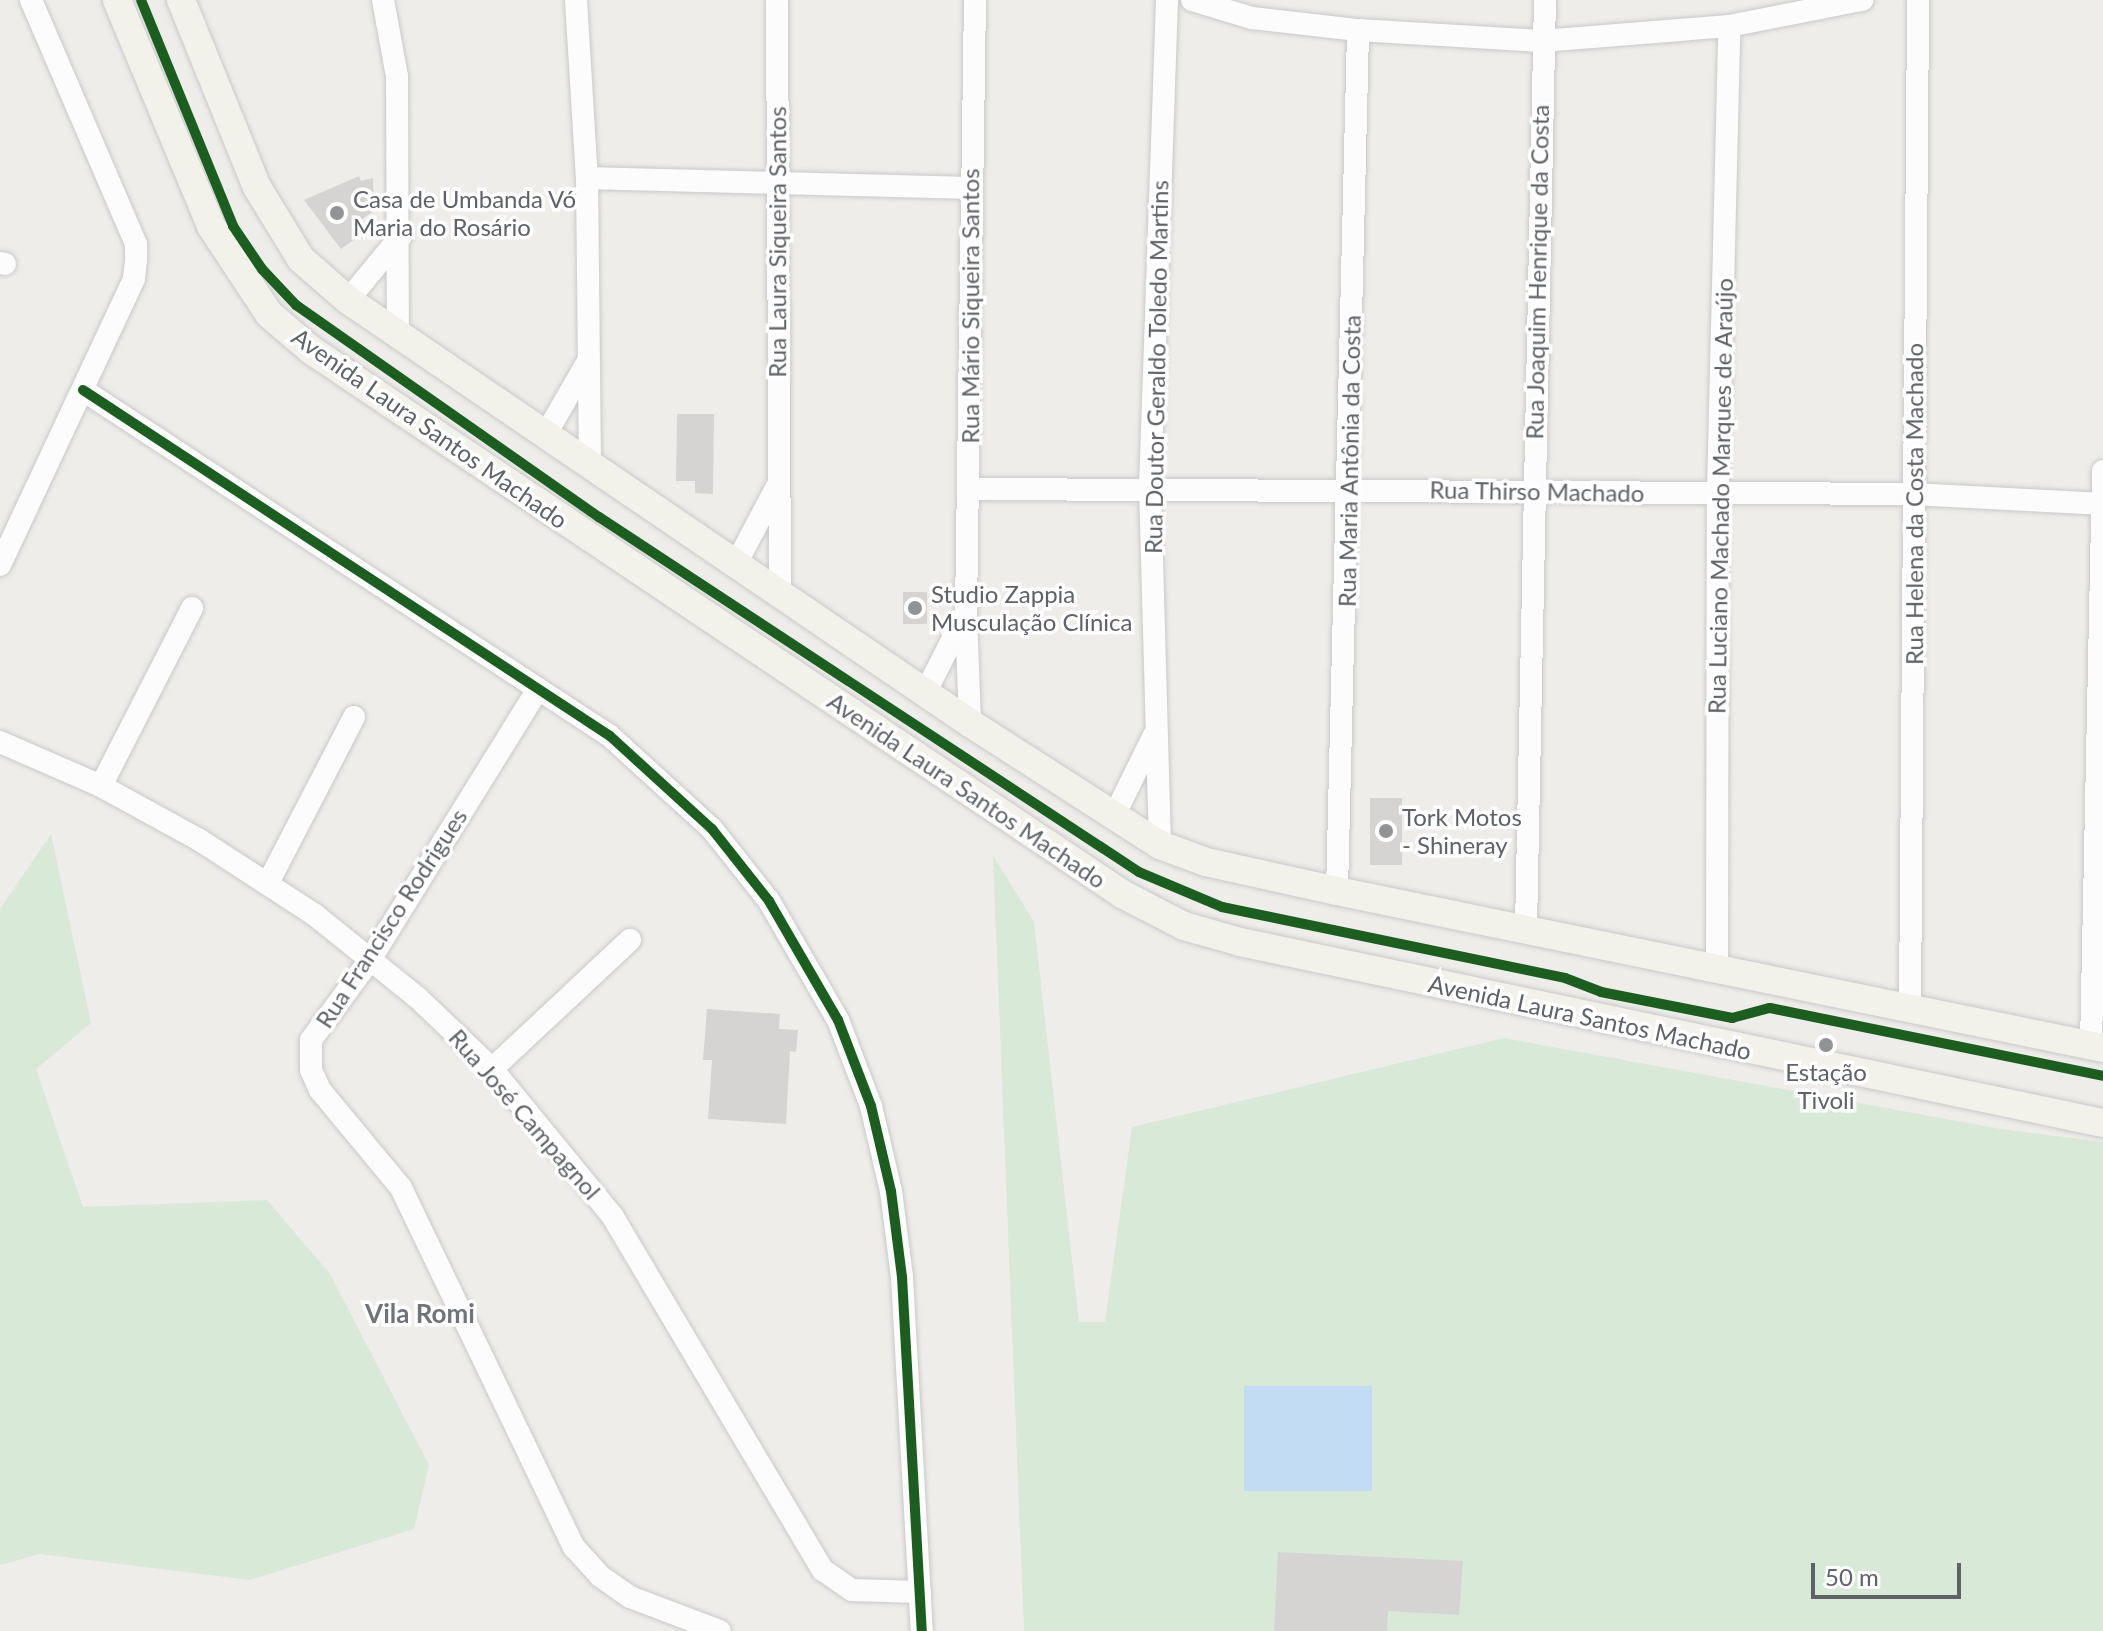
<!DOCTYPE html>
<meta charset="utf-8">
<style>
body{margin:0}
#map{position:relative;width:2103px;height:1631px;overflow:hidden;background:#eeedea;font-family:Lato,sans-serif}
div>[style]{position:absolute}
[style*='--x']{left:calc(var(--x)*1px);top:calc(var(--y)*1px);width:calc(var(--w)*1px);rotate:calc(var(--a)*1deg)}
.green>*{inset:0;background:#d8e9d7}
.water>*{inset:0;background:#c2dcf4;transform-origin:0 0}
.building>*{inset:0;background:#d5d4d2;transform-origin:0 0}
.roads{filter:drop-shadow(0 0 2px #c9c9c9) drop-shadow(0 0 2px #c9c9c9)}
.minor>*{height:22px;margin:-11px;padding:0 11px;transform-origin:11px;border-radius:11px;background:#fcfcfc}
.major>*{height:28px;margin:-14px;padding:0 14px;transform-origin:14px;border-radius:14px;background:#f3f2ea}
.cycleway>*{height:10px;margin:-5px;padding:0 5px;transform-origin:5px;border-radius:5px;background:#1b5e20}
.dots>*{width:22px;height:22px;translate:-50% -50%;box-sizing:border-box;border:4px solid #fff;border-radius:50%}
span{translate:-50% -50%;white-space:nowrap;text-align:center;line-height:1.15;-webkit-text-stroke:7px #fff;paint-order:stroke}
.poi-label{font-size:24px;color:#5f6266}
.left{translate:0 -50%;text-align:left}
.street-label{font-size:24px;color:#5f6266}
.neighbourhood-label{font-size:26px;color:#707478;font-weight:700}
.scale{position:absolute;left:1811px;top:1563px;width:150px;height:36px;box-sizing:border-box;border:4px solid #5f6266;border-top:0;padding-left:10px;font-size:24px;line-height:28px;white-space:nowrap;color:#5f6266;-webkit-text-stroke:6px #fff;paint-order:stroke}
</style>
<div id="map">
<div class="green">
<div style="clip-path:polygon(51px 834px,91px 1023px,36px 1069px,83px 1207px,267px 1200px,330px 1274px,429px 1465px,414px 1529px,250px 1580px,40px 1554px,0 1565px,0 909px)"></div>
<div style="clip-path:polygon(993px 855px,1034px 922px,1079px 1322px,1105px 1322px,1132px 1127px,1504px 1038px,2001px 1129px,2103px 1142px,2103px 1631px,1024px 1631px)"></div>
</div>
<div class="water">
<div style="left:1244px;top:1386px;width:128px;height:105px"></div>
</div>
<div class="building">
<div style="clip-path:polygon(359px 176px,361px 181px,373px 178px,374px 211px,355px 224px,362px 234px,341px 249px,304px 200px)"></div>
<div style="clip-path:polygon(677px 414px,714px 414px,713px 494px,695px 493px,695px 481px,676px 481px)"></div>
<div style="left:903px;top:592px;width:24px;height:32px"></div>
<div style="left:1402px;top:798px;width:67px;height:32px;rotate:90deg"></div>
<div style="clip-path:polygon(707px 1009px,780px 1014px,779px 1029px,798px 1030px,796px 1052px,790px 1051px,786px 1124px,708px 1119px,712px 1060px,703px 1060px)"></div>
<div style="clip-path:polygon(1278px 1552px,1463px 1561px,1459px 1615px,1388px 1611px,1387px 1631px,1274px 1631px)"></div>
</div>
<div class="roads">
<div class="minor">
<div style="--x:383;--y:0;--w:77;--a:79.6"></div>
<div style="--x:397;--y:76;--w:261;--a:89.8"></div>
<div style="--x:576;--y:0;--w:178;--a:86.5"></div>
<div style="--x:587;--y:178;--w:284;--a:89.4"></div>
<div style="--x:777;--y:0;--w:595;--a:89.71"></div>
<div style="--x:1192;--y:0;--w:63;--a:16.7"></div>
<div style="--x:1252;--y:18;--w:107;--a:6.5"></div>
<div style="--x:1358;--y:30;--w:184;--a:3.4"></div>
<div style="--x:1542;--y:41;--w:188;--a:-4.6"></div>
<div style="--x:1729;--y:26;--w:136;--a:-11.1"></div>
<div style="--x:587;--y:178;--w:383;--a:1.5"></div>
<div style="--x:0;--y:263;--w:5;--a:11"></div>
<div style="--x:348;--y:300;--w:83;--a:-50.4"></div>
<div style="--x:83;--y:390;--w:630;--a:33.29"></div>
<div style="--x:610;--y:736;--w:138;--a:42.4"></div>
<div style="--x:712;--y:829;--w:92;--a:51.6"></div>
<div style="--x:769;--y:901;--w:138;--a:59.9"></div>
<div style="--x:838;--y:1020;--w:92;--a:69"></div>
<div style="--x:871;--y:1106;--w:87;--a:76.8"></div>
<div style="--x:891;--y:1191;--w:87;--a:82.7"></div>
<div style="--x:902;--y:1277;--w:355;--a:86.8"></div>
<div style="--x:546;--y:434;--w:84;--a:-60.1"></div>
<div style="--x:970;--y:489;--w:944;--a:0.3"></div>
<div style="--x:1914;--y:494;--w:189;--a:3"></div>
<div style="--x:736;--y:564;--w:86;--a:-62.2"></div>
<div style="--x:0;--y:565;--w:316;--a:-64.9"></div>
<div style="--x:134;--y:279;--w:19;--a:-84"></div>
<div style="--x:136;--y:260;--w:16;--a:-90"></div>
<div style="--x:136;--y:244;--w:266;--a:-113.3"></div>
<div style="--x:538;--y:689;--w:315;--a:121.8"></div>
<div style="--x:372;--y:957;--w:103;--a:126.3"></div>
<div style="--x:311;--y:1040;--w:30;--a:90"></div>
<div style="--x:311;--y:1070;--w:22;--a:66"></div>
<div style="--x:320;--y:1090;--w:127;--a:50.4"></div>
<div style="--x:401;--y:1188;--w:399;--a:64.3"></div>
<div style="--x:574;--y:1547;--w:39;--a:48"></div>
<div style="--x:600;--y:1576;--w:37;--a:35"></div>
<div style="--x:630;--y:1597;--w:96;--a:20.7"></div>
<div style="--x:925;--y:693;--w:90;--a:-62.9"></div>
<div style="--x:970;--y:723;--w:111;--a:-92.1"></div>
<div style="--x:966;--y:612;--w:612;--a:-89.16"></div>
<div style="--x:0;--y:742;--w:110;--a:23.5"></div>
<div style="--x:101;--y:786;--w:111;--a:28.7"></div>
<div style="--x:198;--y:839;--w:140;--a:33"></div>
<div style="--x:315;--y:915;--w:132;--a:38.9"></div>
<div style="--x:418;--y:998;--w:103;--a:43.8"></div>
<div style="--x:492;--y:1069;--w:191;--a:50.7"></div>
<div style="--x:613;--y:1217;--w:411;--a:59.3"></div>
<div style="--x:823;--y:1570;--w:35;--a:35"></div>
<div style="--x:852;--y:1590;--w:68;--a:1.7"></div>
<div style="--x:101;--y:786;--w:200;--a:-62.9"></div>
<div style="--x:1113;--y:818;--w:93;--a:-63.7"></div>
<div style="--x:1160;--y:845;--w:358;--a:-91.6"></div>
<div style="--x:1150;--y:487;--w:487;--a:-88"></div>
<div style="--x:268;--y:883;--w:187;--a:-62.6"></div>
<div style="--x:1337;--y:891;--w:861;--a:-88.6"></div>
<div style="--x:1526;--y:928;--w:928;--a:-88.83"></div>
<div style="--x:1717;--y:967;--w:475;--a:-89.9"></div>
<div style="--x:1718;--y:492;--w:466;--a:-88.6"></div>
<div style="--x:1910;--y:1007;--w:1007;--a:-89.54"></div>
<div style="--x:2091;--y:1045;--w:574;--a:-88.8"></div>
<div style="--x:492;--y:1069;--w:189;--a:-43.1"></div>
</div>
<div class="major">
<div style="--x:117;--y:0;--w:245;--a:67.4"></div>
<div style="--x:211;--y:226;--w:105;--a:56.6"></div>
<div style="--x:269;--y:314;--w:55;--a:40.6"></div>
<div style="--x:311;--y:350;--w:977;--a:33.85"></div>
<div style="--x:1122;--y:894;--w:70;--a:27.3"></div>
<div style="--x:1184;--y:926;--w:58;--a:15.9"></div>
<div style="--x:1240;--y:942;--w:882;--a:11.85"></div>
<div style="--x:181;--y:0;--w:202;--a:67.9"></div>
<div style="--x:257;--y:187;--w:84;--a:58.6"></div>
<div style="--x:301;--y:259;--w:62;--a:41.1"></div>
<div style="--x:348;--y:300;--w:752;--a:34.22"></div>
<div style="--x:970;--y:723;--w:226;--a:32.7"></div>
<div style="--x:1160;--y:845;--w:49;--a:20.3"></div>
<div style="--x:1206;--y:862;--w:134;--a:12.5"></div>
<div style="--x:1337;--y:891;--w:782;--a:11.58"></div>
</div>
</div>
<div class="cycleway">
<div style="--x:141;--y:0;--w:244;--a:67.8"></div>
<div style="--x:233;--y:226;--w:52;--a:56"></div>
<div style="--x:262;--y:269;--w:50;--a:46.6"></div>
<div style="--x:296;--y:305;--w:370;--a:35"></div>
<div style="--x:599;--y:517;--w:646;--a:33.32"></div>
<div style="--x:1139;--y:872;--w:90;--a:22.9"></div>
<div style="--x:1222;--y:907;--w:350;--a:11.7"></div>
<div style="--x:1565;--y:978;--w:39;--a:21"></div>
<div style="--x:1601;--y:992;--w:134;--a:11.2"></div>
<div style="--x:1732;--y:1018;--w:39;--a:-15"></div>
<div style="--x:1770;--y:1008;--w:340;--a:11.5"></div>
<div style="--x:83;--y:390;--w:630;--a:33.29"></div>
<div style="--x:610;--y:736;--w:138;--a:42.4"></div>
<div style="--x:712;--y:829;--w:92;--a:51.6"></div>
<div style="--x:769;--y:901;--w:138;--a:59.9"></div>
<div style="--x:838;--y:1020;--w:92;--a:69"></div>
<div style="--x:871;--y:1106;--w:87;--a:76.8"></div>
<div style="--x:891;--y:1191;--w:87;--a:82.7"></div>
<div style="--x:902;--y:1277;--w:355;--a:86.8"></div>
</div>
<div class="dots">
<div style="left:337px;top:213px;background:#919394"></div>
<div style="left:915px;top:608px;background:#919394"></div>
<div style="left:1386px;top:831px;background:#919394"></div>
<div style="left:1826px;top:1045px;background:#919394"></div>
</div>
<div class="poi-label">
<span class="left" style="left:353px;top:213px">Casa de Umbanda Vó<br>Maria do Rosário</span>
<span class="left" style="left:931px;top:608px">Studio Zappia<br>Musculação Clínica</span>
<span class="left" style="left:1402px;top:831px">Tork Motos<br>- Shineray</span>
<span style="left:1826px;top:1086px">Estação<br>Tivoli</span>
</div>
<div class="street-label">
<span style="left:777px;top:242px;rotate:-90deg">Rua Laura Siqueira Santos</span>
<span style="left:1537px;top:272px;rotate:-89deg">Rua Joaquim Henrique da Costa</span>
<span style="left:970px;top:306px;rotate:-90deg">Rua Mário Siqueira Santos</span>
<span style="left:1156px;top:367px;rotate:-89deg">Rua Doutor Geraldo Toledo Martins</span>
<span style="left:430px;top:428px;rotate:35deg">Avenida Laura Santos Machado</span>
<span style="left:1349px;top:461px;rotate:-89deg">Rua Maria Antônia da Costa</span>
<span style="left:1537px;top:491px;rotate:1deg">Rua Thirso Machado</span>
<span style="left:1720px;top:496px;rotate:-89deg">Rua Luciano Machado Marques de Araújo</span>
<span style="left:1914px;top:504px;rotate:-90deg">Rua Helena da Costa Machado</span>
<span style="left:967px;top:790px;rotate:34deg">Avenida Laura Santos Machado</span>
<span style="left:391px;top:918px;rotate:-57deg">Rua Francisco Rodrigues</span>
<span style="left:1590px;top:1017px;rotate:12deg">Avenida Laura Santos Machado</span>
<span style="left:525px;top:1114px;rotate:49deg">Rua José Campagnol</span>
</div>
<div class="neighbourhood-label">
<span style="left:420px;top:1314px">Vila Romi</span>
</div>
<div class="scale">50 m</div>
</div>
